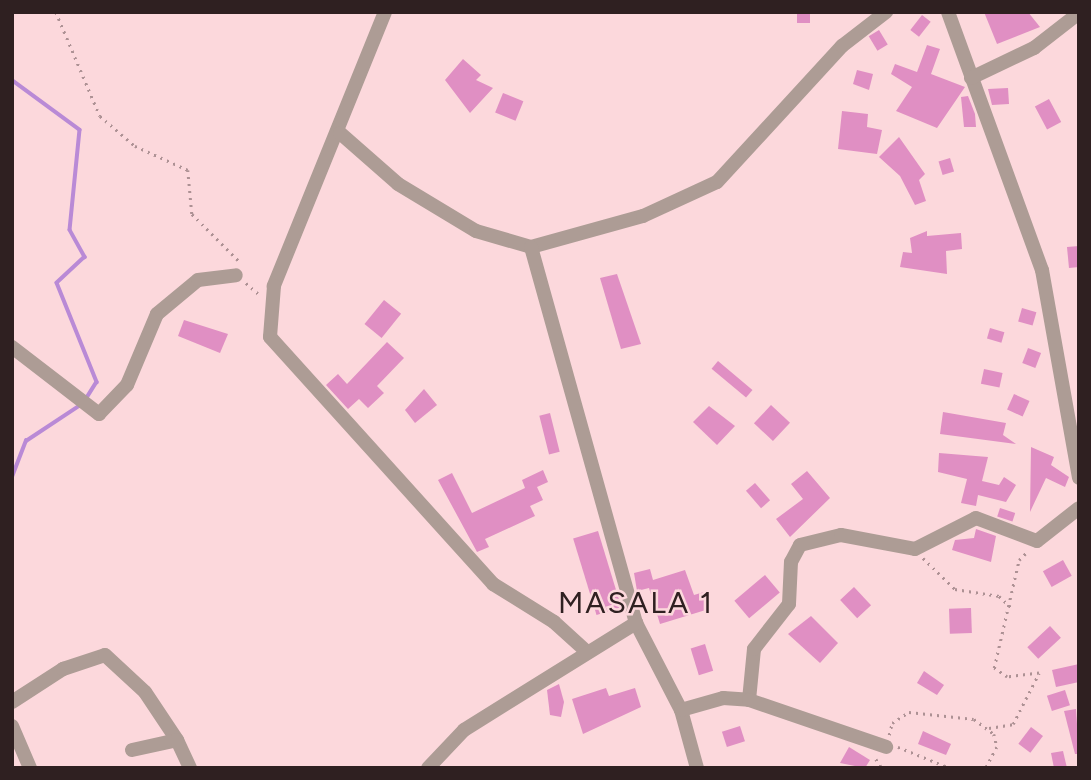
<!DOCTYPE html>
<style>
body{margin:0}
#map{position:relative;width:1091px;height:780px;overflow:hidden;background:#fcd8dc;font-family:Figtree,sans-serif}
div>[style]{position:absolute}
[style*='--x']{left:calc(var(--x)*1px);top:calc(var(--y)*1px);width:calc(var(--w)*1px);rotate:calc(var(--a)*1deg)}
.stream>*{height:3.5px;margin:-1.75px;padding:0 1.75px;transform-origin:1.75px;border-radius:1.75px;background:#b98ad6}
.building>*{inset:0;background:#e08fc3;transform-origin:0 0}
.path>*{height:2.5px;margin-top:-1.25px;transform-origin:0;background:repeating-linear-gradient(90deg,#ad9194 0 2px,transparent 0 7px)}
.minor>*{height:14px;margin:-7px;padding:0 7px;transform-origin:7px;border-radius:7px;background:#ad9c95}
span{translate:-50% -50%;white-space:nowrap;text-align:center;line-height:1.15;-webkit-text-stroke:5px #fcd8dc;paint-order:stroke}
.quarter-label{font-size:30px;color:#2f2021;letter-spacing:2px}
.frame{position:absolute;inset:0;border:14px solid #2f2021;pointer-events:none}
</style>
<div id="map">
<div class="stream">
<div style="--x:12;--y:80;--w:84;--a:36.3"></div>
<div style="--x:80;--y:130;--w:100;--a:95.7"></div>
<div style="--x:70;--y:230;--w:31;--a:61"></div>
<div style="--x:85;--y:257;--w:38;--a:137"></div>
<div style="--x:57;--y:283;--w:107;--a:68"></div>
<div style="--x:97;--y:382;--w:19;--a:122"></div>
<div style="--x:12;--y:477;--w:39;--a:-69"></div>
<div style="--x:26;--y:441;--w:64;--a:-33.4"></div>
</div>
<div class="building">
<div style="left:797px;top:12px;width:13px;height:11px"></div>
<div style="clip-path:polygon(984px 12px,1028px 12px,1040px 27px,997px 44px)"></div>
<div style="left:922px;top:15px;width:11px;height:19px;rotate:38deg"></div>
<div style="left:879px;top:30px;width:17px;height:12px;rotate:59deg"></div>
<div style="clip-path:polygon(927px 45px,940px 49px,931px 74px,965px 87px,937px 128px,896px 111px,912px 87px,891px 74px,895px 64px,917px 72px)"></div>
<div style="clip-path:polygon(463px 59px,481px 75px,476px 80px,493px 88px,470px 113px,445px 80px)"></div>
<div style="clip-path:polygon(857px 70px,873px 74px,869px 90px,853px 84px)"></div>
<div style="clip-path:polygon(1008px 88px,1009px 104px,992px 105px,988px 89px)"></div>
<div style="left:503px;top:93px;width:22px;height:21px;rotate:22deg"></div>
<div style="clip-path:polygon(968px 96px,975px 114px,976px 127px,964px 127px,961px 97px)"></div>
<div style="left:1049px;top:99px;width:26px;height:16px;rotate:62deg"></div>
<div style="clip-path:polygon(842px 111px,868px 114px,867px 127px,882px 130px,877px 154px,838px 149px)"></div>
<div style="clip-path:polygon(899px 137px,925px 174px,919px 180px,926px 201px,915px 205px,900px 176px,879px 157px)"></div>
<div style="left:950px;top:158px;width:14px;height:12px;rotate:73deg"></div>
<div style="clip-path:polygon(927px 231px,927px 236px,961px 233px,962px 249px,946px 251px,947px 274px,900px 267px,903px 252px,912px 253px,910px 238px)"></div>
<div style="clip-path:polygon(1079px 246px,1079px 267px,1069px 268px,1067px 247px)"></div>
<div style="clip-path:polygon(617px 274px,641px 344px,621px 349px,600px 278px)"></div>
<div style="left:384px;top:300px;width:22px;height:31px;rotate:39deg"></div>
<div style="left:1022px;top:308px;width:15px;height:14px;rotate:16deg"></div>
<div style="clip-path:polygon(184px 320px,228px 334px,220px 353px,178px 336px)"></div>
<div style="left:990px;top:328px;width:15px;height:11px;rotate:16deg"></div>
<div style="clip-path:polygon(387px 342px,404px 358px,377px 386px,384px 393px,368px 408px,359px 399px,348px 409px,326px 385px,338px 374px,347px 384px)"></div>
<div style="left:1028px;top:348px;width:14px;height:16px;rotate:21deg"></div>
<div style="left:718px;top:361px;width:45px;height:10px;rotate:40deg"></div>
<div style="left:984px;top:369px;width:19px;height:15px;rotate:12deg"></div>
<div style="clip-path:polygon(424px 389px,437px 405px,415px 423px,405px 410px)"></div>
<div style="left:1014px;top:394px;width:17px;height:17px;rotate:24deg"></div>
<div style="left:771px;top:405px;width:26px;height:25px;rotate:43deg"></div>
<div style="clip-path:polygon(709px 406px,735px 426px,717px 445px,693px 422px)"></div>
<div style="clip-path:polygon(943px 412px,1006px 423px,1003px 435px,1016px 444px,940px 434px)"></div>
<div style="left:550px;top:413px;width:40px;height:11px;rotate:76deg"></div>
<div style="clip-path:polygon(1031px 447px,1054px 457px,1051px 465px,1069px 477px,1065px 487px,1046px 478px,1030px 512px)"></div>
<div style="clip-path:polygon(939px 453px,988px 457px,982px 481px,999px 485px,1004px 477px,1016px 485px,1006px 502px,978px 495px,976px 506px,961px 503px,967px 479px,938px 472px)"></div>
<div style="clip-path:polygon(543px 470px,548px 482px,537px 487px,543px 500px,530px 506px,535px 516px,485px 539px,489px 547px,477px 552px,438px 480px,452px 473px,472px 513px,525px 488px,522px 480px)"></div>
<div style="clip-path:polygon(807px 471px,830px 498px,790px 537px,776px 519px,803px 499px,791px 484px)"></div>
<div style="left:755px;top:483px;width:23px;height:12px;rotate:49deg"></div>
<div style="left:1000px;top:508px;width:16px;height:9px;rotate:18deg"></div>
<div style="clip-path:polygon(976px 529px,996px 536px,991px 562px,952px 550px,955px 540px,974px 538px)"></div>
<div style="left:598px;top:531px;width:80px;height:26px;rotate:73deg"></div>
<div style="left:1063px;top:560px;width:18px;height:23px;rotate:61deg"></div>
<div style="clip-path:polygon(650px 569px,653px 580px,685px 570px,694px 595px,704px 592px,709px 609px,660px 624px,649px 588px,637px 591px,634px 573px)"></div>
<div style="left:765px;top:575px;width:23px;height:40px;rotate:50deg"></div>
<div style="left:854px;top:587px;width:25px;height:19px;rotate:47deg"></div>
<div style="left:971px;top:608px;width:25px;height:22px;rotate:88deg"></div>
<div style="clip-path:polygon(811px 616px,838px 643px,820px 663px,788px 634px)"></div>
<div style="left:1050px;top:626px;width:16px;height:31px;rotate:47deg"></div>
<div style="left:705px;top:644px;width:28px;height:15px;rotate:73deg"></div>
<div style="clip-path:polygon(1079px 664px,1079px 682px,1056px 687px,1052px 670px)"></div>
<div style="clip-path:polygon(924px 671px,944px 685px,937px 695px,917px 683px)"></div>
<div style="clip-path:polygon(559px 684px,564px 702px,561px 717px,550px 715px,547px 690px)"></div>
<div style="clip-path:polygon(606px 688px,609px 696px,635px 688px,641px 707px,583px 734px,572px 699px)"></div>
<div style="left:1065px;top:690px;width:16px;height:19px;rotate:72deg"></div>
<div style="clip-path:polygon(1076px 709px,1079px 754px,1075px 754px,1064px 711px)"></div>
<div style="left:740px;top:726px;width:16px;height:19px;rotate:72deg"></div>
<div style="left:1031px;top:727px;width:15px;height:21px;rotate:37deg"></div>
<div style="clip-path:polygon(923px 731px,951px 744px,946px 755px,918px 744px)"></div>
<div style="clip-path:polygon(849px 747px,870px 760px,865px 768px,840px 763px)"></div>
<div style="clip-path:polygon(1063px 751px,1067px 768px,1054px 768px,1051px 753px)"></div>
</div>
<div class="path">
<div style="--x:56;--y:12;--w:113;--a:67.1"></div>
<div style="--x:100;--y:116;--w:46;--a:40.6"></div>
<div style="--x:135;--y:146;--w:58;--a:24.4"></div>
<div style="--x:188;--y:170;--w:44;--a:84.8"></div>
<div style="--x:192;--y:214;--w:66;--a:45"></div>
<div style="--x:246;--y:283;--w:18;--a:41"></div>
<div style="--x:923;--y:558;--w:45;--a:44.1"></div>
<div style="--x:955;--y:589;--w:45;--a:9"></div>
<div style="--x:999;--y:596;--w:16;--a:43"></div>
<div style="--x:989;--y:728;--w:24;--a:-9"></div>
<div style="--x:1013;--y:724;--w:57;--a:-63"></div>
<div style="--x:1039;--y:673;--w:32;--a:173"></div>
<div style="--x:1007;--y:677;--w:16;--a:-145"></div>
<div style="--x:994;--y:668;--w:111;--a:-77"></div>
<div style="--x:1019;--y:560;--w:11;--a:-45"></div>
<div style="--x:889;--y:735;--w:12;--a:-76"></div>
<div style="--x:892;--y:723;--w:20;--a:-33"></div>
<div style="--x:909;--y:712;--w:65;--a:6.1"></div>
<div style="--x:974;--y:719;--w:25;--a:37"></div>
<div style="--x:994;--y:734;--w:13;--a:77"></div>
<div style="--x:997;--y:747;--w:24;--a:118"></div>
<div style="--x:898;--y:747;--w:56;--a:22"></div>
<div style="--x:876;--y:759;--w:11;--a:56"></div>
</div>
<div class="minor">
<div style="--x:385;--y:12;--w:296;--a:112.1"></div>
<div style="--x:274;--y:286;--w:51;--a:94.5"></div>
<div style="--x:270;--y:337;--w:333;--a:47.9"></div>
<div style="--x:493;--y:584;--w:72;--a:31.9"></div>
<div style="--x:554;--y:622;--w:43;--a:42.2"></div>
<div style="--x:948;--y:12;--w:275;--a:70"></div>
<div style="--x:1042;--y:270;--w:211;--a:79.9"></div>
<div style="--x:971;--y:78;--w:70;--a:-25.5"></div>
<div style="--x:1034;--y:48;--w:57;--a:-37.9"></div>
<div style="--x:340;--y:133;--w:77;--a:41.3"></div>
<div style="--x:398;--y:184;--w:91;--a:31.1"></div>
<div style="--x:476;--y:231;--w:57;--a:16.2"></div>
<div style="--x:531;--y:247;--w:116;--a:-15.5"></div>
<div style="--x:643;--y:216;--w:81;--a:-24.7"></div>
<div style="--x:717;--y:182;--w:185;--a:-47.4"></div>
<div style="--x:842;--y:46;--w:56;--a:-37.7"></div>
<div style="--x:531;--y:247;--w:390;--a:74.4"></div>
<div style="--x:636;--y:623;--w:98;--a:62.7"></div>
<div style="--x:681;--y:710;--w:60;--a:74.6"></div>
<div style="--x:12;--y:347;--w:110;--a:37.6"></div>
<div style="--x:99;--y:414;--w:40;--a:-46"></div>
<div style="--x:127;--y:385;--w:77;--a:-67.1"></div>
<div style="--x:157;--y:314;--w:53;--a:-39.7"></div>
<div style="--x:198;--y:280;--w:38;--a:-7"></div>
<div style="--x:749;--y:700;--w:51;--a:-84.4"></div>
<div style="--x:754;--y:649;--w:57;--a:-52.1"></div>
<div style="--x:789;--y:604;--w:42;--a:-87.3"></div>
<div style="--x:791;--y:562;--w:19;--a:-62"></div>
<div style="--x:800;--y:545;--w:42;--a:-13.7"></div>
<div style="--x:841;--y:535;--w:75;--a:10.7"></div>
<div style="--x:915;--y:549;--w:68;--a:-26.9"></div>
<div style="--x:976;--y:518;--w:65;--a:20.7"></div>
<div style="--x:1037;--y:541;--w:53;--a:-38.2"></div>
<div style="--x:12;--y:702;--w:61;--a:-32.9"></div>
<div style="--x:63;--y:669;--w:44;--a:-18.4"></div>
<div style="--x:105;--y:655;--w:54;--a:42.8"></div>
<div style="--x:145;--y:692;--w:58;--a:56.3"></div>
<div style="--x:681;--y:710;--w:44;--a:-15.9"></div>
<div style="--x:723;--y:698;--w:26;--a:4"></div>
<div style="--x:749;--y:700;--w:145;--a:18.9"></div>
<div style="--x:12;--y:726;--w:46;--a:66.8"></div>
<div style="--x:132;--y:750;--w:46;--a:-12.5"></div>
<div style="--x:177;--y:740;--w:31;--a:65"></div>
<div style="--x:428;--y:768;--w:52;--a:-46.5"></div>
<div style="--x:464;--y:730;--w:203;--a:-31.9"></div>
</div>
<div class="quarter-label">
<span style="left:636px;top:603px">MASALA 1</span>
</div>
<div class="frame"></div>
</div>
